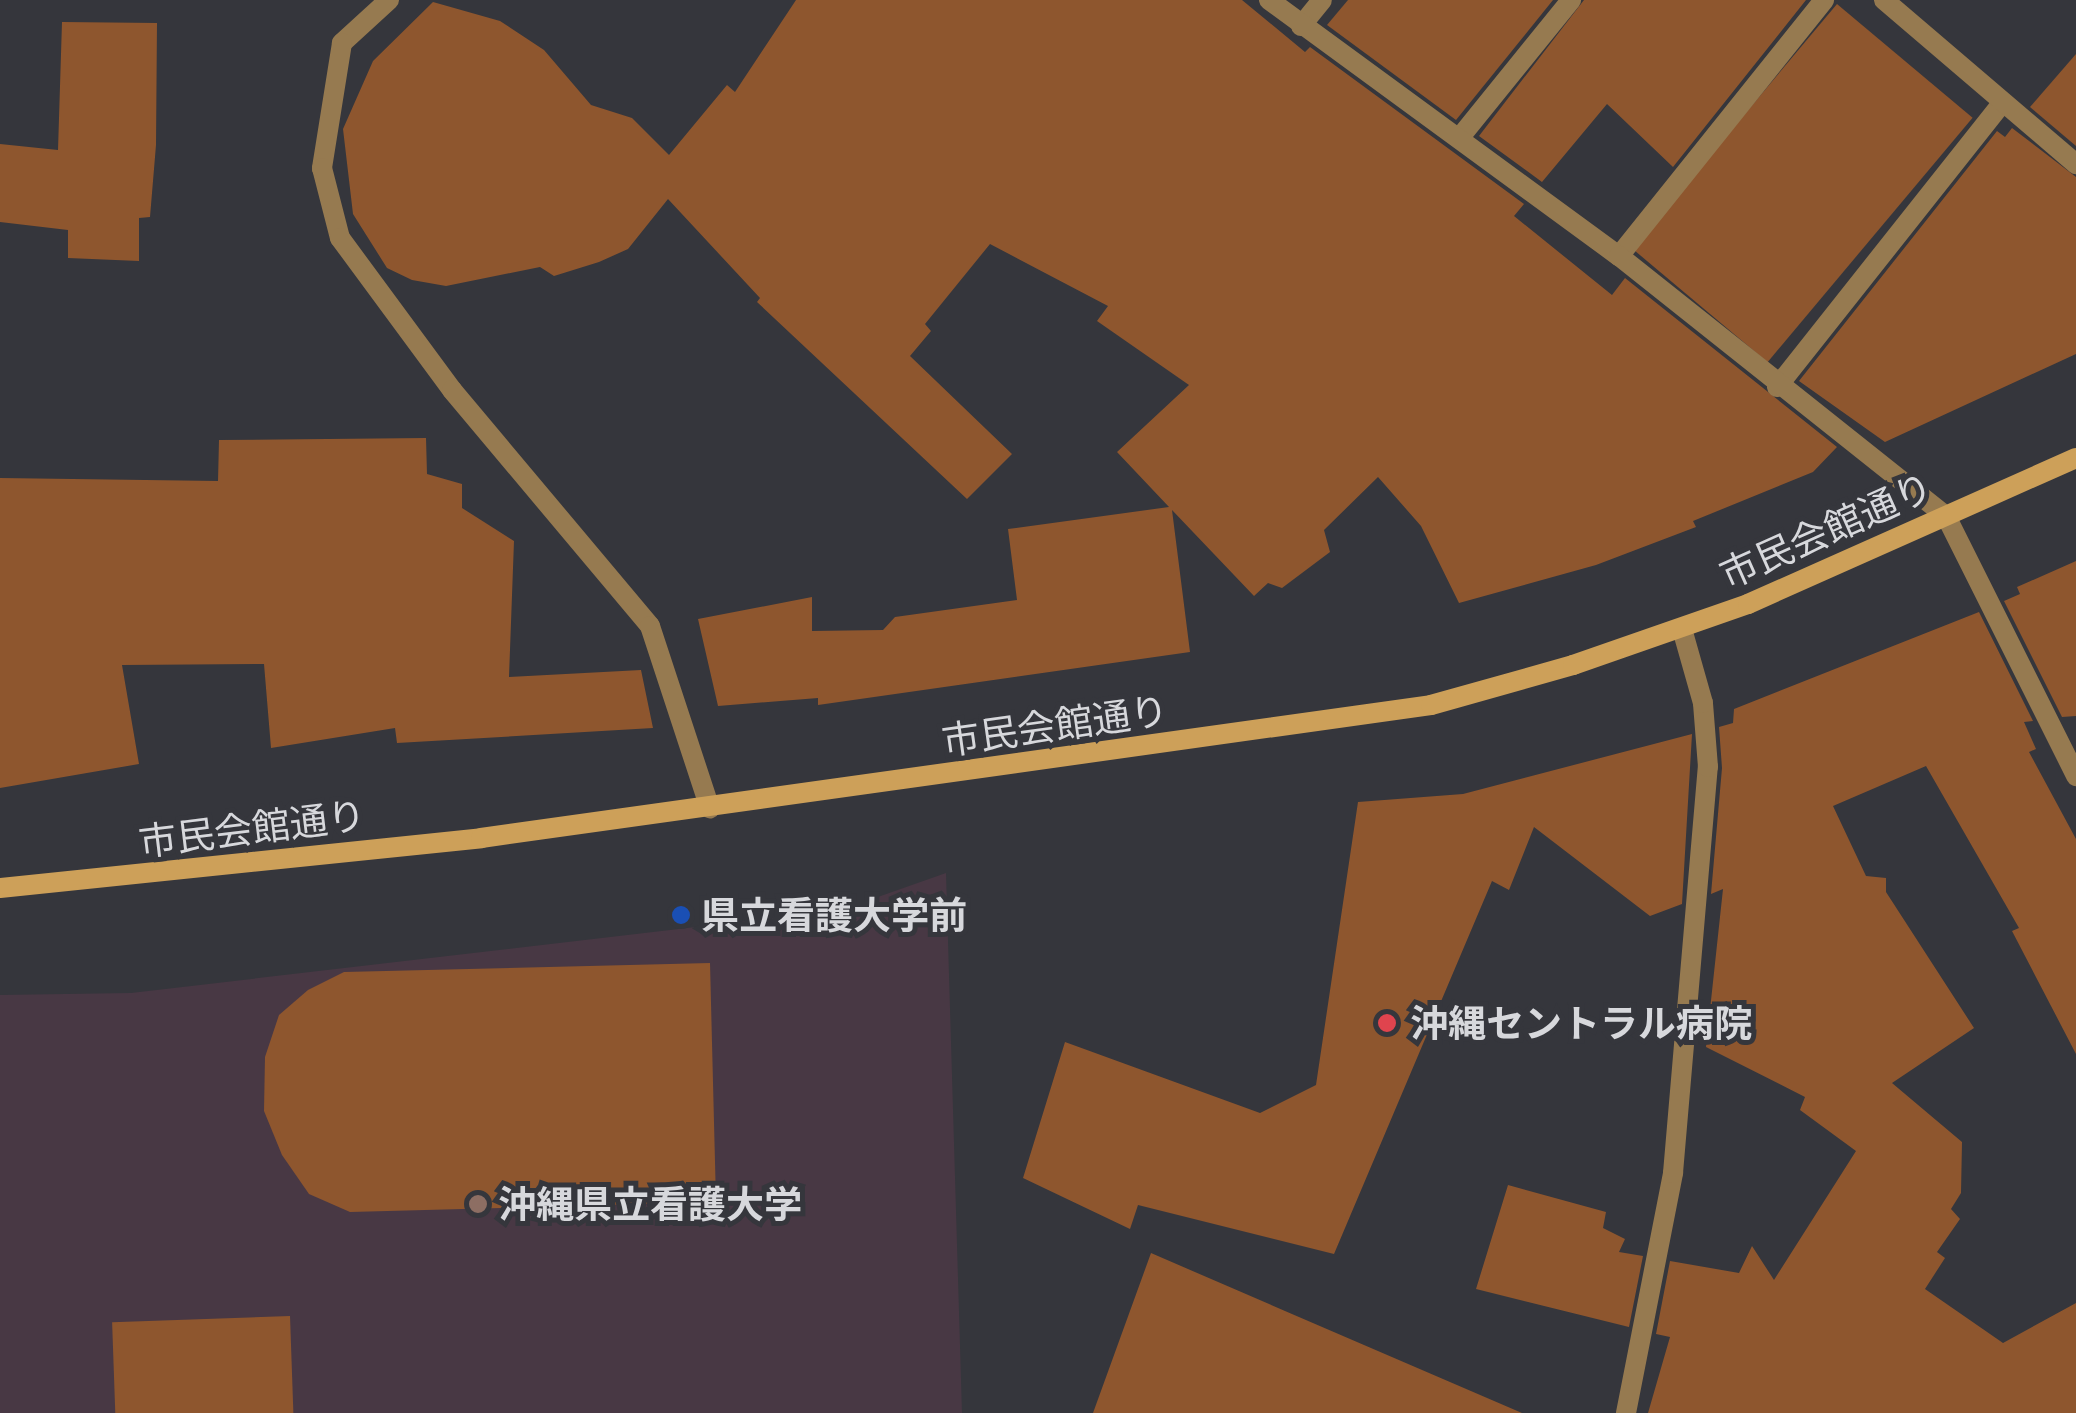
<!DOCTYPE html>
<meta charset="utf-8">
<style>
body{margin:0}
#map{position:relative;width:2076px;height:1413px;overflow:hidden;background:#35363c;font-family:"PT Sans Narrow","Noto Sans JP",sans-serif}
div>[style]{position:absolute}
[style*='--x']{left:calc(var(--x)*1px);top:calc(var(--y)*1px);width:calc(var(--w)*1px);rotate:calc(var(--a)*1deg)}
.education>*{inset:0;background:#483844}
.building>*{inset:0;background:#8e562e;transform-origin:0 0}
.lane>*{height:20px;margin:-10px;padding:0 10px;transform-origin:10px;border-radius:10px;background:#967a50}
.street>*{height:20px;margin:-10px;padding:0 10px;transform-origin:10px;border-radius:10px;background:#967a50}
.secondary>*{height:20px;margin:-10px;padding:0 10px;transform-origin:10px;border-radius:10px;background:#cda059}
.dots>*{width:28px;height:28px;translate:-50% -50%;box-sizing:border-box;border:5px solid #35363c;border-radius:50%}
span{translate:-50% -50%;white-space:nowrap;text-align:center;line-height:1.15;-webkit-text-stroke:10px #35363c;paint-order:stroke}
.street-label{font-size:38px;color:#d7d8dc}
.poi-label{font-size:38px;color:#d7d8dc;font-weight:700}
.left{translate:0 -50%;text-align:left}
</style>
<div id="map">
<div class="education">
<div style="clip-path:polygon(946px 873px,962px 1413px,0 1413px,0 995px,131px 993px,841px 910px)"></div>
</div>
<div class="building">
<div style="clip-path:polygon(796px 0,1242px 0,1305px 52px,1310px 47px,1524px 204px,1514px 216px,1612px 295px,1625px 278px,1837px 447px,1813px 472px,1693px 521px,1696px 527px,1596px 565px,1459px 603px,1421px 526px,1378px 477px,1324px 530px,1330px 552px,1282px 588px,1268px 583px,1254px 596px,1172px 510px,1190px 652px,818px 705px,818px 698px,718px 706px,698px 619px,812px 597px,812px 631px,883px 630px,895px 617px,1017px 600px,1008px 529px,1169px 507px,1117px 452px,1189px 385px,1097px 321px,1108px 306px,990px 244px,925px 324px,931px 331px,910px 356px,1012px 454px,967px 499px,757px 302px,760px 298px,668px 199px,628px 249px,599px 262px,554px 276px,540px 267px,446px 286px,412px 280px,387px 268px,353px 214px,343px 129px,373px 61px,433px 2px,500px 21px,544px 50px,591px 105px,632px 118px,669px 155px,727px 85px,735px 92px)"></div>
<div style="clip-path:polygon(1348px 0,1553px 0,1456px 120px,1327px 25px)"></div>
<div style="clip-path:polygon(1584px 0,1806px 0,1673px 167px,1607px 104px,1542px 182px,1479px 136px)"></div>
<div style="left:1837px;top:4px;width:177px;height:319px;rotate:40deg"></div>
<div style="clip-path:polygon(62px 22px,157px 23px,156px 145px,150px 217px,139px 218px,139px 261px,68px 258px,68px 230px,0 222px,0 144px,58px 150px)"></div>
<div style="clip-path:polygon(2076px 54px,2076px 146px,2030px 107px)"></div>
<div style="clip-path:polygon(2012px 128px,2076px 177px,2076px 354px,1885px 442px,1799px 381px,1997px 131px,2005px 137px)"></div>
<div style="clip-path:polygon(426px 438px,427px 474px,462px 484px,462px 508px,514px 541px,509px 677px,641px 670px,653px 728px,397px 743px,395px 728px,271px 748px,264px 664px,122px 665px,139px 764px,0 788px,0 478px,218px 481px,219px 440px)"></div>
<div style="clip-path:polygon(2076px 561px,2076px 716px,2062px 717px,2004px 601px,2020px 594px,2017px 587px)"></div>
<div style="clip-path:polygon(1979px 612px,2033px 721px,2024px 722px,2036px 749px,2029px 752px,2076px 839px,2076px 1054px,2012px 931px,2019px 928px,1926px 766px,1833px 806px,1866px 876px,1886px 878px,1886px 892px,1974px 1028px,1892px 1083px,1962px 1142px,1961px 1193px,1951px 1209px,1960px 1219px,1937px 1252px,1945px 1258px,1925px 1289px,2003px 1343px,2076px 1303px,2076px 1413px,1648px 1413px,1670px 1337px,1656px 1334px,1670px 1261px,1739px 1273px,1752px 1246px,1774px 1280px,1856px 1151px,1800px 1110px,1805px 1097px,1706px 1047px,1723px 889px,1711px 894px,1722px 768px,1719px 727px,1733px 723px,1734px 709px)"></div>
<div style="clip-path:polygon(1692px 734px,1682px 904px,1650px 916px,1534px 827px,1509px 890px,1492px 881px,1334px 1254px,1138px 1205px,1130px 1229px,1023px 1178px,1065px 1042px,1260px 1113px,1316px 1085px,1358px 802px,1463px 794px)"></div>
<div style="clip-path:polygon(710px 963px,716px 1202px,350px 1212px,309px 1194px,282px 1155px,264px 1111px,265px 1057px,279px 1015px,308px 990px,344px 972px)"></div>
<div style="clip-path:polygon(1508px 1185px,1606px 1212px,1603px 1228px,1625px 1239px,1619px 1252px,1643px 1256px,1629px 1327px,1476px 1289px)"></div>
<div style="clip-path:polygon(1151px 1253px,1285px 1311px,1522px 1413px,1093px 1413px)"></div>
<div style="left:290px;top:1316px;width:97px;height:178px;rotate:88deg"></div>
</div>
<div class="lane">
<div style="--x:1301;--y:26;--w:33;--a:-51"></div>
<div style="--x:1461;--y:136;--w:175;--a:-51"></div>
<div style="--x:1619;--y:256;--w:328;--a:-51.3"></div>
<div style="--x:1777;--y:387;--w:361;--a:-51.6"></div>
</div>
<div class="street">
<div style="--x:389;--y:0;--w:64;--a:137.5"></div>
<div style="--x:342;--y:43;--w:127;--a:99.1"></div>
<div style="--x:322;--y:168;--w:72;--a:75.6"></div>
<div style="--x:340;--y:238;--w:189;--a:53.6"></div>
<div style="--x:452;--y:390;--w:308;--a:50"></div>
<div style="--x:650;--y:626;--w:192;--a:71.8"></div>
<div style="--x:1269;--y:0;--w:434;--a:36.2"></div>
<div style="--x:1619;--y:256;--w:418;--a:38.5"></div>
<div style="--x:1946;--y:516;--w:291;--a:63.4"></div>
<div style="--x:1884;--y:0;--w:253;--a:40.5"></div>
<div style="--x:1626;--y:1413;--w:245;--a:-78.9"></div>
<div style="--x:1673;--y:1173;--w:408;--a:-85.1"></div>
<div style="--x:1708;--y:767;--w:64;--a:-94.5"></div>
<div style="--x:1703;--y:703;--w:77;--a:-105.8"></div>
</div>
<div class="secondary">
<div style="--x:0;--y:888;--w:484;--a:-5.9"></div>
<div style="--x:481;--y:838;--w:959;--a:-7.97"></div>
<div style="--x:1431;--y:705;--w:148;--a:-15.7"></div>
<div style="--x:1573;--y:665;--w:185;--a:-19.2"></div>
<div style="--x:1748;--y:604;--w:359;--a:-24"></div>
</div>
<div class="dots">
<div style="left:681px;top:915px;background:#1a4fb4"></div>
<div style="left:1387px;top:1023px;background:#e0444e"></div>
<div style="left:478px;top:1204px;background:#8d6e63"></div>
</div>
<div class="street-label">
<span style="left:1826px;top:530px;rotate:-24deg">市民会館通り</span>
<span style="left:1055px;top:725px;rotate:-8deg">市民会館通り</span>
<span style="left:252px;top:828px;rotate:-7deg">市民会館通り</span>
</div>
<div class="poi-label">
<span class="left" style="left:701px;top:915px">県立看護大学前</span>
<span class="left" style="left:1410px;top:1023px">沖縄セントラル病院</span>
<span class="left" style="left:498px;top:1204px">沖縄県立看護大学</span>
</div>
</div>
